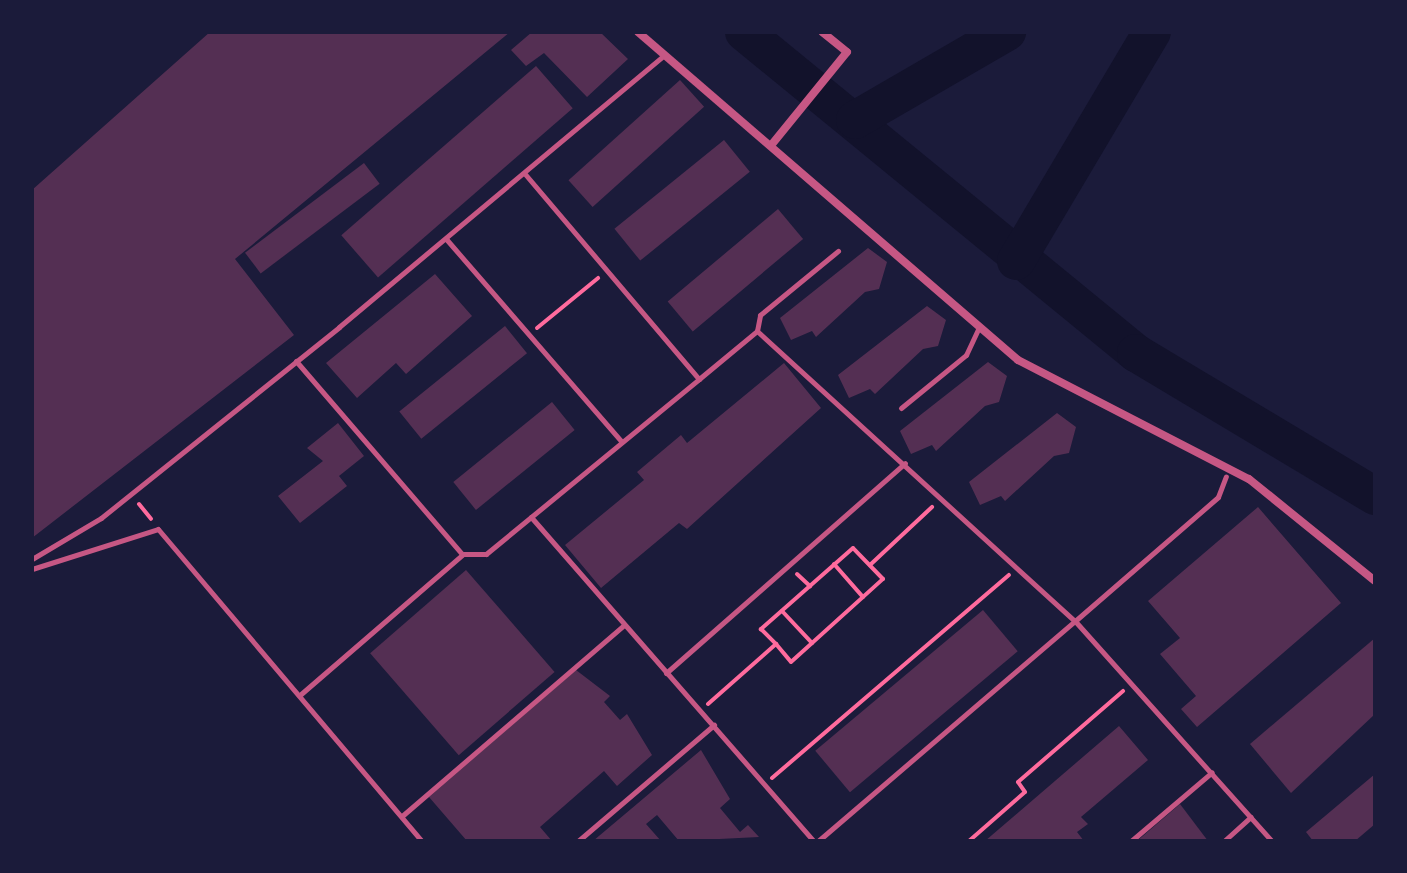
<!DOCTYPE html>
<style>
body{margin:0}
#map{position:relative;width:1407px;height:873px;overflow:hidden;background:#1b1b3a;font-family:Ubuntu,sans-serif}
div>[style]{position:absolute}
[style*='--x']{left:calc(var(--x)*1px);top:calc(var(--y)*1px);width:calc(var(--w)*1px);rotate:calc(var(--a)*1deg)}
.river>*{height:38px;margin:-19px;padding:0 19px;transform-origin:19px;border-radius:19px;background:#12122b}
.building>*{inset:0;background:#542f53;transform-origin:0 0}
.path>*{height:4px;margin:-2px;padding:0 2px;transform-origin:2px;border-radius:2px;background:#ff6b9d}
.service>*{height:5px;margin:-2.5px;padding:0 2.5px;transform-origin:2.5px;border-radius:2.5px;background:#c65784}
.minor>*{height:8px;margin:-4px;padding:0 4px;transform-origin:4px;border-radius:4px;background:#c65784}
span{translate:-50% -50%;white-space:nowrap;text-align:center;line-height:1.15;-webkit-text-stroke:8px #1b1b3a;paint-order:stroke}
.frame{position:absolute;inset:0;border:34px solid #1b1b3a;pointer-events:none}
</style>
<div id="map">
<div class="river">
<div style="--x:744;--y:32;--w:507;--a:39.31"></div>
<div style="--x:1136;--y:353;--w:279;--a:30.9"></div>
<div style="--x:855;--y:120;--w:176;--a:-30.1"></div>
<div style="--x:1016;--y:261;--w:266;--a:-59.3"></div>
</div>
<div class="building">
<div style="clip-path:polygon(210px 32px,510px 32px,235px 259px,294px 335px,32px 538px,32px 190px)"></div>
<div style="clip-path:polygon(532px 32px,600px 32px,628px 59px,587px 97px,544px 53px,526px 66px,511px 50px)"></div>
<div style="left:536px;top:66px;width:56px;height:258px;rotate:49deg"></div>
<div style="left:680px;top:80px;width:36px;height:150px;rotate:48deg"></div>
<div style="left:724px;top:140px;width:41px;height:141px;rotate:51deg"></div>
<div style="left:364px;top:163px;width:26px;height:149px;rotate:53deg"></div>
<div style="left:778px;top:209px;width:39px;height:144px;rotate:50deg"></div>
<div style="clip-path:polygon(868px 248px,887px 262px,879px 289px,865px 292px,816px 337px,812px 331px,791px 340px,780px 318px)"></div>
<div style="clip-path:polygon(435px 274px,472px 316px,406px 374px,396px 363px,357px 398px,326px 363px)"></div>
<div style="clip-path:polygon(927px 306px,946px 320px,938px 346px,923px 349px,875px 394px,870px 389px,849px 398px,838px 375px)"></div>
<div style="left:505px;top:326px;width:35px;height:136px;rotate:51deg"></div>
<div style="clip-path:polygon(988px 362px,1007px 376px,999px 402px,985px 406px,936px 451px,932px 445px,911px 454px,900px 431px)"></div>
<div style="clip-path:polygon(784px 363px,821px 408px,687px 529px,679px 523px,601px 588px,565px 545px,644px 480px,637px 472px,681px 435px,687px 443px)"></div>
<div style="left:552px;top:402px;width:36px;height:127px;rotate:51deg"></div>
<div style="clip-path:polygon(1057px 413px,1076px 427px,1069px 453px,1054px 456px,1005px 501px,1001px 496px,980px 505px,969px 482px)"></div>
<div style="clip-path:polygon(338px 423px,364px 456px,339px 476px,347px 486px,300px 523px,278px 496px,323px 461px,307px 448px)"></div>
<div style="clip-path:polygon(1258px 507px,1341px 603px,1197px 727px,1181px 709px,1196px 696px,1160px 654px,1180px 638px,1148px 601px)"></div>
<div style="left:466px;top:570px;width:135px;height:127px;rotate:49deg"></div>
<div style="left:983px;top:610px;width:54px;height:219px;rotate:50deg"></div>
<div style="clip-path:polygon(1375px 638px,1375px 714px,1291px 793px,1250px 744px)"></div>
<div style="clip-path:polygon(576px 670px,610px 696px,604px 702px,620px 720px,627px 714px,652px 755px,617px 786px,604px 771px,540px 827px,552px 841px,467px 841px,429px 797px)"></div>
<div style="clip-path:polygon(1119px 726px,1148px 760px,1081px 817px,1088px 824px,1077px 832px,1084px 841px,985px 841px)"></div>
<div style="clip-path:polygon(701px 750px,730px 799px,720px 808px,740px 832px,748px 825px,759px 837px,679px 841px,657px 815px,646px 824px,661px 841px,593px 841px)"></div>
<div style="clip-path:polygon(1375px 774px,1375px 824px,1355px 841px,1313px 841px,1306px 832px)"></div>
<div style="clip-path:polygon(1180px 804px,1208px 841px,1137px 841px)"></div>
</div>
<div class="path">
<div style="--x:537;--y:328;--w:79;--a:-39.3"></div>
<div style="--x:139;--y:504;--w:19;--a:51"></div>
<div style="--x:834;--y:564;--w:44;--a:48.7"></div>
<div style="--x:870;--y:565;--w:85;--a:-43.1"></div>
<div style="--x:797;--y:574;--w:18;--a:43"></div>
<div style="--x:782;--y:611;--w:44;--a:46.8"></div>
<div style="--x:708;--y:704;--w:91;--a:-41.4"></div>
<div style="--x:776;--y:644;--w:23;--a:50"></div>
<div style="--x:791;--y:662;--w:124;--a:-42.1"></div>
<div style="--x:883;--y:579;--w:43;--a:-134.1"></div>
<div style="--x:853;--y:548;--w:123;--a:138.6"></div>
<div style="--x:761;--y:629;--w:21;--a:45"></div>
<div style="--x:772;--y:778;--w:312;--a:-40.6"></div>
<div style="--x:969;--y:841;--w:74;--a:-41.2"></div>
<div style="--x:1025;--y:792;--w:12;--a:-125"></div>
<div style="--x:1018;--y:782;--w:139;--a:-40.9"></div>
</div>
<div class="service">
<div style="--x:525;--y:174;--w:269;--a:49.7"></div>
<div style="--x:447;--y:240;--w:267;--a:49.1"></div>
<div style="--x:757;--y:331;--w:430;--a:42.4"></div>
<div style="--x:1075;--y:621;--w:189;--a:-40.9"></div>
<div style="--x:1218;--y:497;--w:22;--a:-69"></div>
<div style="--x:296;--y:361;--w:255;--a:49.3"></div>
<div style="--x:901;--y:408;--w:84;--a:-39.2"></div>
<div style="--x:966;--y:355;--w:29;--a:-65"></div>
<div style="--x:531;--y:517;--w:430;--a:48.9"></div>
<div style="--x:32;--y:559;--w:80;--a:-30.7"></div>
<div style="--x:101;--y:518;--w:305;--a:-38.7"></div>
<div style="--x:339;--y:327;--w:425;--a:-39.9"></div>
<div style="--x:32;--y:569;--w:132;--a:-17.6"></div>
<div style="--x:158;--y:529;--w:409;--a:49.8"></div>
<div style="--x:666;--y:673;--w:318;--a:-41.3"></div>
<div style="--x:301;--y:694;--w:214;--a:-40.8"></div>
<div style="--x:463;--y:554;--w:23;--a:0"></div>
<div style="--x:486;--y:554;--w:276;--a:-39.4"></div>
<div style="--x:699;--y:379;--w:75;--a:-39.6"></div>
<div style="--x:757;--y:331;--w:16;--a:-79"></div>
<div style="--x:760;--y:315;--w:101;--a:-39.4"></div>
<div style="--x:402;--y:816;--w:293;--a:-40.7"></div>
<div style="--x:578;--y:841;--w:179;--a:-40.5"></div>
<div style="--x:818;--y:841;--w:338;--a:-40.6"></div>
<div style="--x:1075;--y:621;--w:295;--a:48.2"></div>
<div style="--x:1131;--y:841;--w:106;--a:-40.4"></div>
<div style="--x:1224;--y:841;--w:36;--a:-42"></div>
</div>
<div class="minor">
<div style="--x:638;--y:32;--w:502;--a:40.8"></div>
<div style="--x:1018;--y:360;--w:260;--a:27.3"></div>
<div style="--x:1249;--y:479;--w:162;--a:39"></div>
<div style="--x:773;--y:143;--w:117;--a:-50.9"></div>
<div style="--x:847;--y:52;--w:32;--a:-141"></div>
</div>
<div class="frame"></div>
</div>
